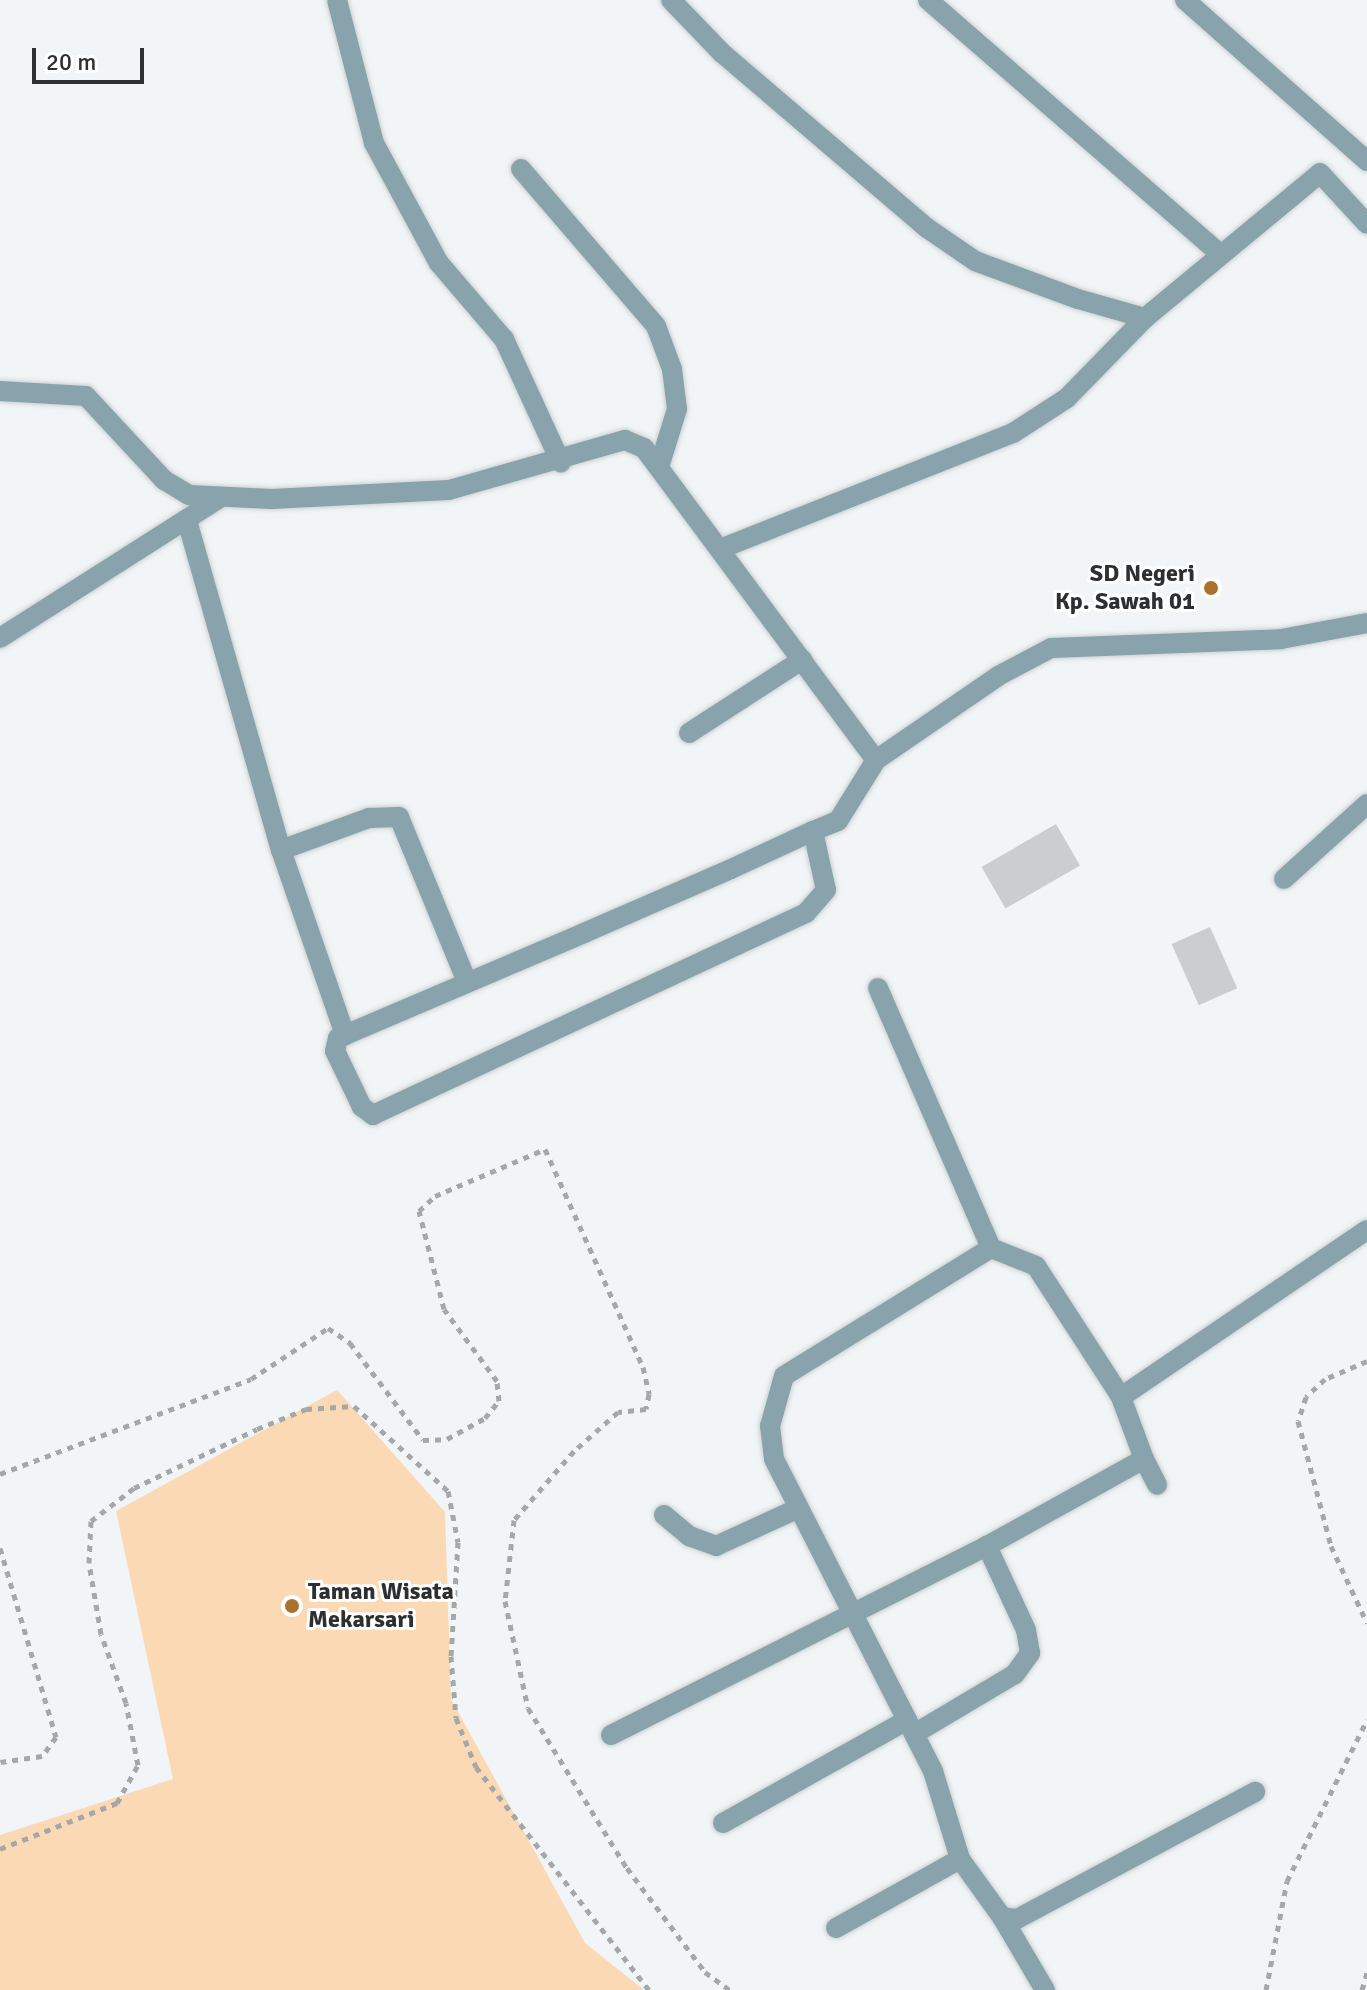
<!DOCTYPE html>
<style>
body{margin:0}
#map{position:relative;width:1367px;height:1990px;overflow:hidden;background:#f1f5f7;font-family:Signika,sans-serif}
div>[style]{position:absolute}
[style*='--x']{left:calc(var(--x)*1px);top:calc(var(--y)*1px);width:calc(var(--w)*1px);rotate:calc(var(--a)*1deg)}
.green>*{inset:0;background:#fbd9b4}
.building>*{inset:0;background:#cacecf;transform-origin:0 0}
.path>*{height:5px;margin-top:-2.5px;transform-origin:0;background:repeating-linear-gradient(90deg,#a5a8a9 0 6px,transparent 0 12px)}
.roads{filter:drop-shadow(0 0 2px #ced1d3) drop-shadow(0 0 2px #ced1d3)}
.minor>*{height:20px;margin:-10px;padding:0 10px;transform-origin:10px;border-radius:10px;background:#88a3ab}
.dots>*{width:22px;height:22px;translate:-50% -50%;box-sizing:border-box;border:4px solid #fff;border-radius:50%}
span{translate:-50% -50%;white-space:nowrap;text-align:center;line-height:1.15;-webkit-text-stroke:6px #fff;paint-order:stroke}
.poi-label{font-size:24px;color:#2d2f30;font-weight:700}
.right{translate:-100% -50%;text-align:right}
.left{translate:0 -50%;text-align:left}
.scale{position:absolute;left:32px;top:48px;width:112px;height:36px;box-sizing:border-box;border:4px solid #2d2f30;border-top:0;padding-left:10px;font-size:24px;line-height:28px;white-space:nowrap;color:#2d2f30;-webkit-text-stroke:6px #fff;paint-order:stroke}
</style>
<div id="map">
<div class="green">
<div style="clip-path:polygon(337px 1390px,445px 1512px,451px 1699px,585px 1943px,644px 1990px,0 1990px,0 1835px,173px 1779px,116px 1511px)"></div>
</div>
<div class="building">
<div style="left:1056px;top:824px;width:48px;height:86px;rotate:60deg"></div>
<div style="left:1210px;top:927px;width:67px;height:42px;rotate:66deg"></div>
</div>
<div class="path">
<div style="--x:1367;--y:1361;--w:46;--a:156.8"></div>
<div style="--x:1325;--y:1379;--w:26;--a:137"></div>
<div style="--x:1306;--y:1397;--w:25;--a:108"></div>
<div style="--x:1298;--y:1421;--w:129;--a:75.2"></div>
<div style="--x:1331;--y:1546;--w:85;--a:64.9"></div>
<div style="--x:0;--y:1474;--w:268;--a:-20.7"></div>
<div style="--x:251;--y:1379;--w:92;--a:-33.5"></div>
<div style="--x:328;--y:1328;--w:27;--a:34"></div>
<div style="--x:350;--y:1343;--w:121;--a:53"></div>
<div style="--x:423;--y:1440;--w:24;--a:-2"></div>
<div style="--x:447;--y:1439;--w:43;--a:-28.9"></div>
<div style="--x:485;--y:1418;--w:22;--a:-51"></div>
<div style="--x:499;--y:1401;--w:20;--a:-96"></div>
<div style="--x:497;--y:1381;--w:89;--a:-126.4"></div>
<div style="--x:444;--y:1309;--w:101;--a:-104.3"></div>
<div style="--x:419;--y:1211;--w:22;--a:-43"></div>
<div style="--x:435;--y:1196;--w:120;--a:-23.1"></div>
<div style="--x:545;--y:1149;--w:239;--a:65.8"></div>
<div style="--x:643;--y:1367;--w:28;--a:77"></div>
<div style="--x:649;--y:1394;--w:15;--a:101"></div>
<div style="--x:646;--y:1409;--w:28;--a:174"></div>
<div style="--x:618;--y:1412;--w:59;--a:138.4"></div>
<div style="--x:574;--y:1451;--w:91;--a:131"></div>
<div style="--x:514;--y:1520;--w:81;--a:96.3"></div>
<div style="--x:505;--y:1601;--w:109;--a:77.9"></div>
<div style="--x:528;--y:1708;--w:188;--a:58.3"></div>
<div style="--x:627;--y:1868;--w:130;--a:53.1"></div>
<div style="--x:705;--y:1972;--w:31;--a:36"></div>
<div style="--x:0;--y:1548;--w:197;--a:73.5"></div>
<div style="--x:56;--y:1737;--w:24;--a:126"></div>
<div style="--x:42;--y:1756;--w:42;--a:171.9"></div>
<div style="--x:0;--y:1849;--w:126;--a:-21.5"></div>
<div style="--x:117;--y:1803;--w:43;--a:-61.1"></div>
<div style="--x:138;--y:1765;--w:63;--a:-101"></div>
<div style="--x:126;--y:1703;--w:73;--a:-109.9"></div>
<div style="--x:101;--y:1634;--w:72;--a:-99.6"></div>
<div style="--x:89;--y:1563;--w:42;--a:-87.3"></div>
<div style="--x:91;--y:1521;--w:54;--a:-37.5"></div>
<div style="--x:134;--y:1488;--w:136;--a:-25.6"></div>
<div style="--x:257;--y:1429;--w:53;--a:-22.2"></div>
<div style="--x:306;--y:1409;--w:48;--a:-3.6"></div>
<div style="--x:354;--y:1406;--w:127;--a:42.1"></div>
<div style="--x:448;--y:1491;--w:52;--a:78.9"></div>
<div style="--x:458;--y:1542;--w:114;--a:93.5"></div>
<div style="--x:451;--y:1656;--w:62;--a:85.4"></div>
<div style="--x:456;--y:1718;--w:53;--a:67.8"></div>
<div style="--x:476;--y:1767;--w:282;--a:52.2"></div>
<div style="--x:1266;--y:1990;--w:111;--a:-79.1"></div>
<div style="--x:1287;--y:1881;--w:180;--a:-63.6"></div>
<div style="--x:1362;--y:1990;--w:18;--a:-74"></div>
</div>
<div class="roads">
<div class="minor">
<div style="--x:337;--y:0;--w:148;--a:75.5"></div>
<div style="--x:374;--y:143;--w:136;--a:61.6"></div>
<div style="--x:439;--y:263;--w:100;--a:49.5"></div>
<div style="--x:504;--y:339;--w:136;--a:65.3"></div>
<div style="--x:671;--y:0;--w:74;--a:46.1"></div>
<div style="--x:722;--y:53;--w:270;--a:40.5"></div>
<div style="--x:927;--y:228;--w:58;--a:34.5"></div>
<div style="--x:975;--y:261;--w:110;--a:20.3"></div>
<div style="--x:1078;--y:299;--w:70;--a:15.8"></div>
<div style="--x:1145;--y:318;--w:227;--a:-39.6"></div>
<div style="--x:1320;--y:173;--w:69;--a:47.3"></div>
<div style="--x:928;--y:0;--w:386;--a:41"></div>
<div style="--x:1185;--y:0;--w:243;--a:41.5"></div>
<div style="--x:521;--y:169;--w:207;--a:49.3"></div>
<div style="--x:656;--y:326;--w:46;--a:69.6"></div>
<div style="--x:672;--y:369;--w:40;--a:82.9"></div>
<div style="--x:677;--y:409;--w:58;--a:107.2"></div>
<div style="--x:0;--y:391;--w:86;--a:3.3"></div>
<div style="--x:86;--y:396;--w:115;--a:47.1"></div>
<div style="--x:164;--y:480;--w:29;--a:31"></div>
<div style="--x:189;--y:495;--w:83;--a:2.8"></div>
<div style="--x:272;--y:499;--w:177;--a:-2.9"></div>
<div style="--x:449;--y:490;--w:183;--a:-15.9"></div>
<div style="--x:625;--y:440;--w:21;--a:23"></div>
<div style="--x:644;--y:448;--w:389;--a:53.4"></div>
<div style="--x:876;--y:760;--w:148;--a:-34.5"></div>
<div style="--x:998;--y:676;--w:60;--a:-27.8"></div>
<div style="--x:1051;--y:648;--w:230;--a:-2.2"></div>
<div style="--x:1281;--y:639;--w:87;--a:-10.5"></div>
<div style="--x:188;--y:524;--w:339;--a:74.1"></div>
<div style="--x:281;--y:850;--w:196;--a:70.9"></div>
<div style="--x:720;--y:549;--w:315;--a:-21.6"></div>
<div style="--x:1013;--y:433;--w:64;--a:-32.9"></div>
<div style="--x:1067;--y:398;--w:112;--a:-45.7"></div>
<div style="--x:0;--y:638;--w:261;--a:-32.5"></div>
<div style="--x:689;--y:733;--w:135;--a:-32.9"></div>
<div style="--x:813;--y:831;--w:60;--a:77.6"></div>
<div style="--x:826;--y:890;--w:30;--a:131"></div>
<div style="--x:806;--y:913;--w:478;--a:155"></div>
<div style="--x:373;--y:1115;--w:14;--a:-144"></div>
<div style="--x:362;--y:1107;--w:62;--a:-115.7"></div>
<div style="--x:335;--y:1051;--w:13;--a:-77"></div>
<div style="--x:338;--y:1038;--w:267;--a:-23.1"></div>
<div style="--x:584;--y:933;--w:160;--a:-23.5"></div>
<div style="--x:731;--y:869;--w:90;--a:-24.9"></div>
<div style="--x:813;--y:831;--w:27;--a:-22"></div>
<div style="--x:838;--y:821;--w:72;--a:-58.1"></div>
<div style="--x:281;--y:850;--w:94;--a:-20"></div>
<div style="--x:369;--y:818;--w:30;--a:-2"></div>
<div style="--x:399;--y:817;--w:178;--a:67.6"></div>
<div style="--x:1284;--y:879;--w:112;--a:-42.1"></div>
<div style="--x:878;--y:988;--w:283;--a:66.5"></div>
<div style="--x:991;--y:1248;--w:48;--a:21.8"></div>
<div style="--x:1036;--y:1266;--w:156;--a:57"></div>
<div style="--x:991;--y:1248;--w:243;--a:148.3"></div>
<div style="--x:784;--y:1376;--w:52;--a:105.6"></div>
<div style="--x:770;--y:1426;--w:33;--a:83"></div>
<div style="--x:774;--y:1459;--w:350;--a:63"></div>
<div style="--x:933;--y:1771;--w:92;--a:72.9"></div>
<div style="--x:960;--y:1859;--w:72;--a:54.1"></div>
<div style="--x:1002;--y:1917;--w:15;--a:8"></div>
<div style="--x:1017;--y:1919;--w:270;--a:-28.1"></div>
<div style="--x:1144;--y:1459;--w:29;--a:63"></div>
<div style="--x:664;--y:1515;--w:33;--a:40"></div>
<div style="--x:689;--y:1536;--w:29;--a:20"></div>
<div style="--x:716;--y:1546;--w:91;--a:-24.6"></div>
<div style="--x:914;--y:1734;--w:117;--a:-30.7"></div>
<div style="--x:1015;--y:1674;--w:26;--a:-54"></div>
<div style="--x:1030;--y:1653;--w:23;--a:-100"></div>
<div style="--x:1026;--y:1630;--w:93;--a:-114.9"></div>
<div style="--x:987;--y:1546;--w:179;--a:-29"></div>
<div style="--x:1144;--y:1459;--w:66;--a:-110.4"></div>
<div style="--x:1121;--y:1397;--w:297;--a:-34.2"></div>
<div style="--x:611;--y:1735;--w:421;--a:-26.7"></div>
<div style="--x:723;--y:1823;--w:211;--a:-29.2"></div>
<div style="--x:1002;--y:1917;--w:85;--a:59.5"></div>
<div style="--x:836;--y:1928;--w:142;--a:-29.1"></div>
</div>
</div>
<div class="dots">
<div style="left:1211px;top:588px;background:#a9732e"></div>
<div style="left:292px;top:1606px;background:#a9732e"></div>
</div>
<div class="poi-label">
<span class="right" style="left:1195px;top:588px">SD Negeri<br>Kp. Sawah 01</span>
<span class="left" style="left:308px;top:1606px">Taman Wisata<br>Mekarsari</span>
</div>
<div class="scale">20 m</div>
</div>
